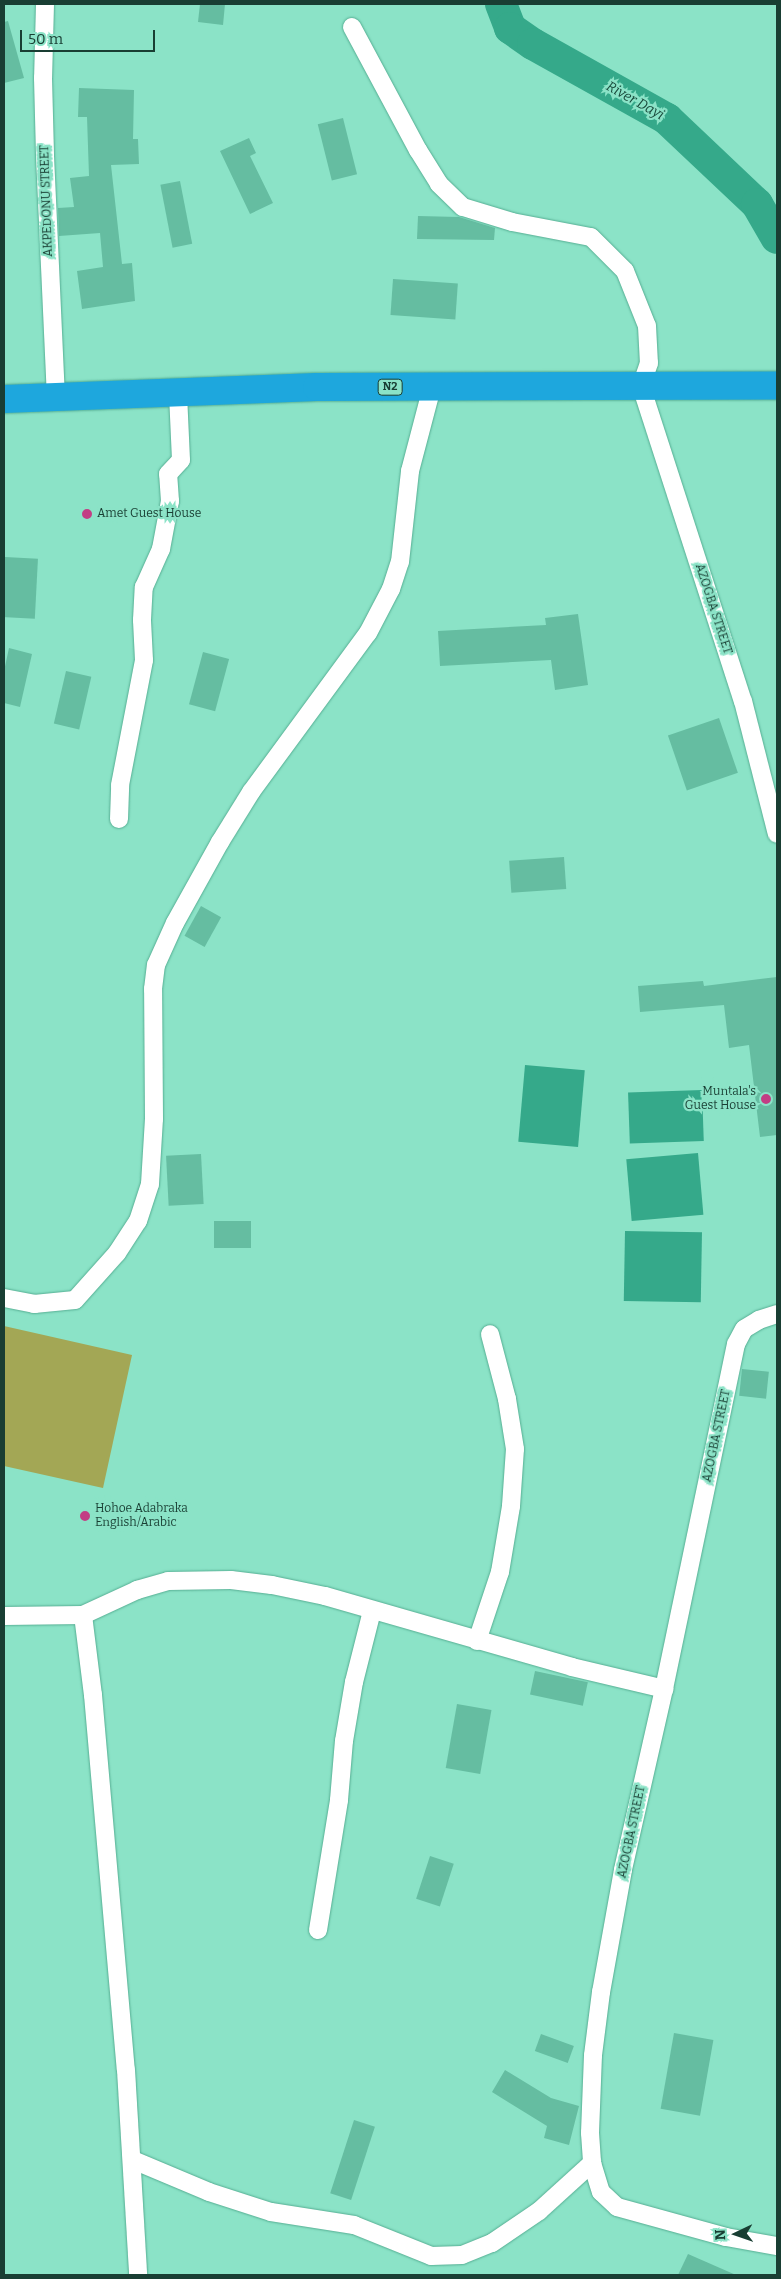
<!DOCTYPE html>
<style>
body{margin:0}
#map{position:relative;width:781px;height:2279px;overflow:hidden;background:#8be3c7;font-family:Bitter,serif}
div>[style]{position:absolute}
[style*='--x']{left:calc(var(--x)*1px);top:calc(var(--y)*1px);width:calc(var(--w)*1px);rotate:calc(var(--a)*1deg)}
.green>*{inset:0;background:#a3a755}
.water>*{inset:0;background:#35a98a;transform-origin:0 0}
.river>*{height:32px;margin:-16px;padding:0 16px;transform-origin:16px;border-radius:16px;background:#35a98a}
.building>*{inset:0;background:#65bda1;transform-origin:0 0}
.roads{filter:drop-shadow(0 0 1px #56ae93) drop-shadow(0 0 1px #56ae93)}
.street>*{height:18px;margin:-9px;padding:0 9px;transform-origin:9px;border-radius:9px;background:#fff}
.highway>*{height:28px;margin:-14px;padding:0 14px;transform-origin:14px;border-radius:14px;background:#1ea7dd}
.dots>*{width:14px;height:14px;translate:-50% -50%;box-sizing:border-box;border:2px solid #8be3c7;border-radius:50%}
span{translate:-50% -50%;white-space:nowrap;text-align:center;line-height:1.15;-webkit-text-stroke:4.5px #8be3c7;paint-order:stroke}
.shield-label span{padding:1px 4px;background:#8be3c7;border:1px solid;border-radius:4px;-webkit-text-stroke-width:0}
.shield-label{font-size:11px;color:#193e33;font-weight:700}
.street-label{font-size:12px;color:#193e33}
.poi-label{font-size:12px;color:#193e33}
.left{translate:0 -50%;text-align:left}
.right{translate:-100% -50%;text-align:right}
.water-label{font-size:14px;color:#1a4a3c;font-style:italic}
.frame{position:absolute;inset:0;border:5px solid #193e33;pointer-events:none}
.north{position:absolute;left:711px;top:2209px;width:50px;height:50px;-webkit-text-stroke:4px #8be3c7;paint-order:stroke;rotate:267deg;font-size:14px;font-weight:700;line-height:20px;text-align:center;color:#193e33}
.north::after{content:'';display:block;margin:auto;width:18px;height:22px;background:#193e33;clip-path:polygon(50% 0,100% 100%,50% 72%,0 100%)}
.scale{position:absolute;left:20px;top:30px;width:135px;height:22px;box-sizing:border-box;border:2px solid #193e33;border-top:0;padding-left:6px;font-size:15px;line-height:18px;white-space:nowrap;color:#193e33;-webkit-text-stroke:4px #8be3c7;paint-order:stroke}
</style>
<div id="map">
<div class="green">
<div style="clip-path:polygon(4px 1326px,132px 1355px,103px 1488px,4px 1466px)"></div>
</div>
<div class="water">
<div style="left:525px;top:1065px;width:60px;height:77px;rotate:5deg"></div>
<div style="left:702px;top:1090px;width:51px;height:74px;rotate:88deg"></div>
<div style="left:698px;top:1153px;width:62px;height:72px;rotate:85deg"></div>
<div style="left:625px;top:1231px;width:77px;height:70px;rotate:1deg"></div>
</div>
<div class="river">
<div style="--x:501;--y:4;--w:26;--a:69"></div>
<div style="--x:510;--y:28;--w:28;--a:35"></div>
<div style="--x:533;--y:44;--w:154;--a:29.2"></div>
<div style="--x:667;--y:119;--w:124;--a:43.4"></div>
<div style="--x:757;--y:204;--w:39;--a:60"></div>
</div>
<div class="building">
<div style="clip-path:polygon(200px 4px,225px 4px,223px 25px,198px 22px)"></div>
<div style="clip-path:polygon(8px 21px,24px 78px,4px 83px,4px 22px)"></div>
<div style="clip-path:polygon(79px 88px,134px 90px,133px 139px,138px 139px,139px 164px,111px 165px,122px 264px,132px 263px,135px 301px,82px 309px,77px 271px,103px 267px,100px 233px,59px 236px,58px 208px,74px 207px,70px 178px,89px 176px,87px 117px,78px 117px)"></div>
<div style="left:343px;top:118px;width:58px;height:26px;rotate:76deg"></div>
<div style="clip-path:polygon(249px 138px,256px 153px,250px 156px,273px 203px,250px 214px,220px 151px)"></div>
<div style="left:180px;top:181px;width:64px;height:20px;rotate:79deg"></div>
<div style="clip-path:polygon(418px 216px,459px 217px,495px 228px,494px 240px,417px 239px)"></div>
<div style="left:393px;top:279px;width:65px;height:36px;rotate:4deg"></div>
<div style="left:5px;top:557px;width:33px;height:60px;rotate:3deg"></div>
<div style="clip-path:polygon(578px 614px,588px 685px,555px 690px,551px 660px,440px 666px,438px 631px,546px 625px,545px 618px)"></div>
<div style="clip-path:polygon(9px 648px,32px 654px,20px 707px,4px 703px,4px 671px)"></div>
<div style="left:203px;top:652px;width:27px;height:54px;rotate:15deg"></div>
<div style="left:66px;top:671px;width:26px;height:54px;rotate:13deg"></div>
<div style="left:719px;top:718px;width:58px;height:54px;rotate:71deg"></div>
<div style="left:564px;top:857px;width:32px;height:55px;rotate:86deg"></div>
<div style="left:201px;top:906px;width:23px;height:34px;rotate:29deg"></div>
<div style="clip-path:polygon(777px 977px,777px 1135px,760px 1137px,749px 1045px,729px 1048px,724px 1005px,640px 1012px,638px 986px,703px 981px,704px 986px)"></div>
<div style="left:201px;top:1154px;width:50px;height:35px;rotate:87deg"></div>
<div style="left:214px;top:1221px;width:37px;height:27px"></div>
<div style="left:742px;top:1369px;width:27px;height:27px;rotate:6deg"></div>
<div style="left:535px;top:1671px;width:54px;height:24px;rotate:12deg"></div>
<div style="left:457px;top:1704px;width:35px;height:65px;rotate:10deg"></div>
<div style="left:430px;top:1856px;width:25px;height:45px;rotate:18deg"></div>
<div style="left:674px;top:2033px;width:40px;height:77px;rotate:10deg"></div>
<div style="left:541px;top:2034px;width:35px;height:18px;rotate:20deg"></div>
<div style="clip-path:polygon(505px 2070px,551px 2098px,579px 2106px,569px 2145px,544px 2138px,547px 2126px,492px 2092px)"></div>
<div style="left:354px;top:2120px;width:22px;height:77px;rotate:18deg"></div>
<div style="clip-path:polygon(688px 2254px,736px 2275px,678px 2275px)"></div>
</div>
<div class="roads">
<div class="street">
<div style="--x:45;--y:4;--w:74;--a:91.5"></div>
<div style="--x:43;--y:78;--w:78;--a:88.5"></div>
<div style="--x:45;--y:156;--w:242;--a:87.4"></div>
<div style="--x:352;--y:27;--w:140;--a:61.8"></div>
<div style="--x:418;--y:150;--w:40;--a:58"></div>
<div style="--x:439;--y:184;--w:33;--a:44"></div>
<div style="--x:463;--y:207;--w:51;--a:17"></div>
<div style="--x:512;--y:222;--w:80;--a:10.8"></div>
<div style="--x:591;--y:237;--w:48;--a:45"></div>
<div style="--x:625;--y:271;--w:59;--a:68.2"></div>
<div style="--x:647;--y:326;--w:37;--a:87"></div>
<div style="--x:649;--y:363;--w:24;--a:109"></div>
<div style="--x:641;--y:386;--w:331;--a:72.1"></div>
<div style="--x:743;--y:701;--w:137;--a:75.7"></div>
<div style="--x:119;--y:819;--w:34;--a:-88"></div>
<div style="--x:120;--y:785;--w:127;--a:-79.1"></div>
<div style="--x:144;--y:660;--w:40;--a:-92.9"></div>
<div style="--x:142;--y:620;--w:33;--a:-87"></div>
<div style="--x:144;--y:587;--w:42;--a:-65.9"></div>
<div style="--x:161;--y:549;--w:49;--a:-79.4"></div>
<div style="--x:170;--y:501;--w:27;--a:-94"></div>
<div style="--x:168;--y:474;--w:19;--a:-47"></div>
<div style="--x:181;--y:460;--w:67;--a:-92.6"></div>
<div style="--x:4;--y:1298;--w:31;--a:11"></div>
<div style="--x:34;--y:1304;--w:41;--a:-5.6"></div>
<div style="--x:75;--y:1300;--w:63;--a:-48.2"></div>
<div style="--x:117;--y:1253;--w:38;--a:-57"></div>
<div style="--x:138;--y:1221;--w:39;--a:-72"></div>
<div style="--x:150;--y:1184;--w:65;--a:-86.5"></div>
<div style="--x:154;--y:1119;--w:130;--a:-90.4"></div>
<div style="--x:153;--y:989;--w:24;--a:-83"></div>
<div style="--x:156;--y:965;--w:46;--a:-65.7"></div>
<div style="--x:175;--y:923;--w:93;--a:-60.9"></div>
<div style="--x:220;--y:842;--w:59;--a:-58.2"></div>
<div style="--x:251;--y:792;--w:197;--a:-53.7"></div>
<div style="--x:368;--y:633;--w:50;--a:-62.4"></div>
<div style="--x:391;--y:589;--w:28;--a:-72"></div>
<div style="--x:400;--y:562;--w:92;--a:-83.7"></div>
<div style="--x:410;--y:471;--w:87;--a:-75.3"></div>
<div style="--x:777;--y:1314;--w:19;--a:162"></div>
<div style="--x:759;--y:1320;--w:17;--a:149"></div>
<div style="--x:744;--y:1329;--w:17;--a:118"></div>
<div style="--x:736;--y:1344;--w:352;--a:101.8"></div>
<div style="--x:664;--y:1689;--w:186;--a:102.8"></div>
<div style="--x:623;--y:1870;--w:124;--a:100.2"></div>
<div style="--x:601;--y:1992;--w:64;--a:97.2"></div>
<div style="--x:593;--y:2055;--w:78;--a:92.2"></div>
<div style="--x:590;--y:2133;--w:30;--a:86"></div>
<div style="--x:592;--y:2163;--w:30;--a:73"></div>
<div style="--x:601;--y:2192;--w:22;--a:43"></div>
<div style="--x:617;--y:2207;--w:113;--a:15.4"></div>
<div style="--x:726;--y:2237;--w:52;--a:10"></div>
<div style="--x:83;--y:1615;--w:81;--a:82.9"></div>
<div style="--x:93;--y:1695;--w:376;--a:85"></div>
<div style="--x:126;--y:2070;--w:205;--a:86.6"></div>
<div style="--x:4;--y:1616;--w:79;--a:-0.7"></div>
<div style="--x:83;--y:1615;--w:60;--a:-24.8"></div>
<div style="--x:137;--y:1590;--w:32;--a:-16"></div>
<div style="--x:168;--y:1581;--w:63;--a:-0.9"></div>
<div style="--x:231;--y:1580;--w:41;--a:7"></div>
<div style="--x:272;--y:1585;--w:54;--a:11.7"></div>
<div style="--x:325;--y:1596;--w:257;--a:16"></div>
<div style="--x:572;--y:1667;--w:95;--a:13.4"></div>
<div style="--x:477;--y:1641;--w:73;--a:-71.6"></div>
<div style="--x:500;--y:1572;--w:67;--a:-80.5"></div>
<div style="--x:511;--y:1506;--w:57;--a:-86"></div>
<div style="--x:515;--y:1449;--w:51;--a:-99.1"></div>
<div style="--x:507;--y:1399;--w:67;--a:-104.7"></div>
<div style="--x:318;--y:1930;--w:132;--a:-80.8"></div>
<div style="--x:339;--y:1800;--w:59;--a:-85.2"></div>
<div style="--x:344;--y:1741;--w:60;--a:-80.4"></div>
<div style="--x:354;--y:1682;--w:73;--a:-75.8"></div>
<div style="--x:133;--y:2160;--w:82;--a:22.8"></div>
<div style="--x:209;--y:2192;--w:65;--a:17.9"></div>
<div style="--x:271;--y:2212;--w:84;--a:8.9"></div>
<div style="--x:354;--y:2225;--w:83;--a:21.9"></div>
<div style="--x:431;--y:2256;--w:31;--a:-2"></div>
<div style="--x:462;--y:2255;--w:32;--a:-22"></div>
<div style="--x:492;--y:2243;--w:57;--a:-34.2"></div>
<div style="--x:539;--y:2211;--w:72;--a:-42.2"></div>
</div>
<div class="highway">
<div style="--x:4;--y:399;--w:313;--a:-2.2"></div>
<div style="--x:317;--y:387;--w:460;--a:-0.2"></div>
</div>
</div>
<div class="dots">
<div style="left:87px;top:514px;background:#c23e84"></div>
<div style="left:766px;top:1099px;background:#c23e84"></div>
<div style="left:85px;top:1516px;background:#c23e84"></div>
</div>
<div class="shield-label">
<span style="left:390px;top:387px">N2</span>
</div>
<div class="street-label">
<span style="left:47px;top:201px;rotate:-92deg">AKPEDONU STREET</span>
<span style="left:713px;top:609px;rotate:72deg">AZOGBA STREET</span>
<span style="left:717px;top:1436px;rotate:-78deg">AZOGBA STREET</span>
<span style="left:632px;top:1832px;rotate:-78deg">AZOGBA STREET</span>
</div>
<div class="poi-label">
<span class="left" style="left:97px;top:514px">Amet Guest House</span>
<span class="right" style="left:756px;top:1099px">Muntala's<br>Guest House</span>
<span class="left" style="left:95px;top:1516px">Hohoe Adabraka<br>English/Arabic</span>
</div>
<div class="water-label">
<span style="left:635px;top:101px;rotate:29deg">River Dayi</span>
</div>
<div class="frame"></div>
<div class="north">N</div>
<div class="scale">50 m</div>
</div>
